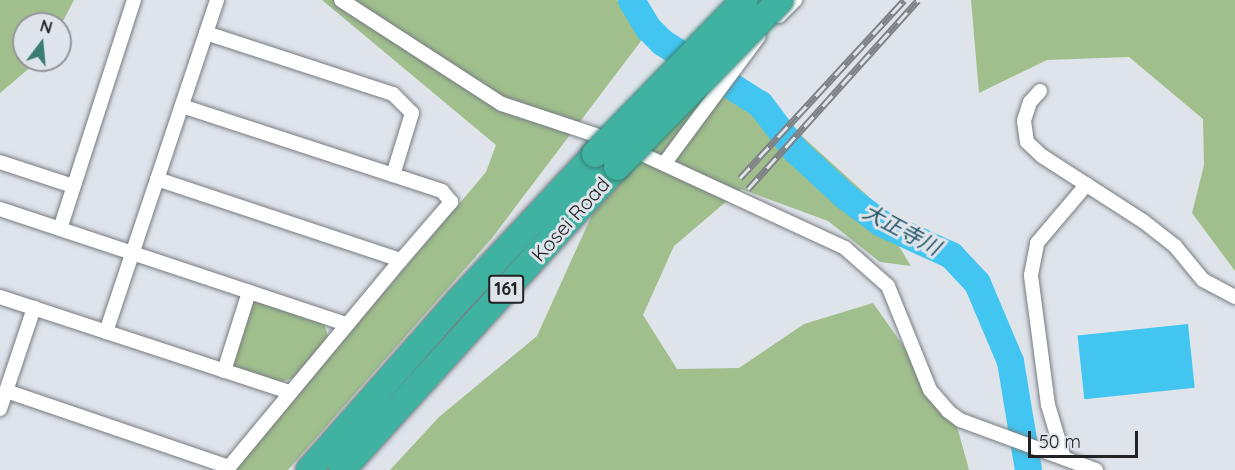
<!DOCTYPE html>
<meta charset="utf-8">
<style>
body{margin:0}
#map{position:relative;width:1235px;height:470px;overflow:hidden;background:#dfe4eb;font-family:Quicksand,"Noto Sans JP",sans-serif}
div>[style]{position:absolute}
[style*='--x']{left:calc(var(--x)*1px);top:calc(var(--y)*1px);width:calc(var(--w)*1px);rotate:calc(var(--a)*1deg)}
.green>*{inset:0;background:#a0bf8d}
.water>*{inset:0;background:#42c5f0;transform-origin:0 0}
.river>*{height:27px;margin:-13.5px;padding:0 13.5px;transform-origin:13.5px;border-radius:13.5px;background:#42c5f0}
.roads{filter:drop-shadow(0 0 2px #777c81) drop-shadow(0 0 2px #777c81)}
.street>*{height:14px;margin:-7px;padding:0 7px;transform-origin:7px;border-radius:7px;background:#fff}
.highway>*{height:26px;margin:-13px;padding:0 13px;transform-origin:13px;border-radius:13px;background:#40b2a1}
.rail>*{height:7px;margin-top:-3.5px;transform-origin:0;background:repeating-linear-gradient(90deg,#dfe4eb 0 14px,#7e8286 0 28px);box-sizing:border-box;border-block:2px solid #7e8286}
.bridges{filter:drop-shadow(0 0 2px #358075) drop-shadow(0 0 2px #358075)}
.highway-bridge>*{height:26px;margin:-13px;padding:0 13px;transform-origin:13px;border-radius:13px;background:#40b2a1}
span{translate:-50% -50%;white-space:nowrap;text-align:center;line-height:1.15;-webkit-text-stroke:6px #dfe4eb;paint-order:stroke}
.shield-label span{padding:2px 4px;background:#dfe4eb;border:2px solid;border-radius:4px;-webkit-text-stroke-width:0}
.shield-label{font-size:18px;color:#202224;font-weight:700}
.street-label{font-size:20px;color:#202224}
.water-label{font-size:21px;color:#225668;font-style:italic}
.north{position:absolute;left:12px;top:12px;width:60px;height:60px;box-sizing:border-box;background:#dfe4eb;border:2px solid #93969b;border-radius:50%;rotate:16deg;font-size:16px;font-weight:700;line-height:24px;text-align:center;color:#202224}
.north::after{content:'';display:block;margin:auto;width:21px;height:27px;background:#3b7d6e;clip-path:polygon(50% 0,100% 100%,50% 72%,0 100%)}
.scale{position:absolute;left:1028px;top:431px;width:110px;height:27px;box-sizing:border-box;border:3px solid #202224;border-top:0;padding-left:8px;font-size:18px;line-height:21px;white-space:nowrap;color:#202224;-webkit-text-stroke:4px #dfe4eb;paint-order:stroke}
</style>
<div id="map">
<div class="green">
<div style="clip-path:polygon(0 0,74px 0,60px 27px,60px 24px,24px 24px,24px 60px,39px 60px,0 93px)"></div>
<div style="clip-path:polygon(322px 0,617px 0,644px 37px,492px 238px,288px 470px,234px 470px,486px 172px,496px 145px)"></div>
<div style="clip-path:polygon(971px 0,1235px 0,1235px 271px,1192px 213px,1204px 165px,1203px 119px,1129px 57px,1047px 60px,979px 93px)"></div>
<div style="clip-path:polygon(728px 69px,868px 196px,911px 266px,880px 262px,828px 221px,741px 189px,674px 246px,643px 315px,677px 369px,739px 368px,804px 324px,873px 303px,955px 419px,969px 470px,390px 470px,439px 417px,537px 336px,596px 206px)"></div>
<div style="clip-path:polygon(253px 300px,324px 322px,328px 337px,293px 378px,281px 382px,232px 366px)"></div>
</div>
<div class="water">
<div style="left:1188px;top:324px;width:64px;height:111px;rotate:84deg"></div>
</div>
<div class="river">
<div style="--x:631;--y:0;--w:33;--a:59"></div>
<div style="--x:648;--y:28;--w:20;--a:45"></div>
<div style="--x:662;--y:42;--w:116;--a:32.3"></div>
<div style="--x:760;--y:104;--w:58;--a:52.7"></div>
<div style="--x:795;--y:150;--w:68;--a:42.6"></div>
<div style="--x:845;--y:196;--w:45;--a:36.9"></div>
<div style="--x:881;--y:223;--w:77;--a:24.6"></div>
<div style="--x:951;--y:255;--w:38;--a:47"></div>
<div style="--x:977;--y:283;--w:85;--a:67.1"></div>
<div style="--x:1010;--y:361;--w:110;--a:80.6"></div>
</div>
<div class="roads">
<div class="street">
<div style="--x:341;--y:0;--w:192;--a:32.9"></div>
<div style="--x:502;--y:104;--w:118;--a:18.3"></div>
<div style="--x:779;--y:16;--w:23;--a:-45"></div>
<div style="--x:206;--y:33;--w:197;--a:18.1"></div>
<div style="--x:393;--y:94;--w:27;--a:45"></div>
<div style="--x:412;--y:113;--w:65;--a:107"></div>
<div style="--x:1040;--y:91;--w:15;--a:132"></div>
<div style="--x:1030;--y:102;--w:20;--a:108"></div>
<div style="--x:1024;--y:121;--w:21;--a:82"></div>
<div style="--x:1027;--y:142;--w:21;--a:43"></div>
<div style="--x:1042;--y:156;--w:120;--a:32.8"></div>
<div style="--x:1143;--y:221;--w:41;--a:38"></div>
<div style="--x:1175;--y:246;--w:44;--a:50.5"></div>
<div style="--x:1203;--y:280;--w:36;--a:28"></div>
<div style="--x:631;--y:149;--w:236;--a:24.8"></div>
<div style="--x:845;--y:248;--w:57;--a:41.5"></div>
<div style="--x:888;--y:286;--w:112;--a:68"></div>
<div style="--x:930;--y:390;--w:28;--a:49"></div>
<div style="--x:948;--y:411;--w:15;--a:37"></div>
<div style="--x:960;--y:420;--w:145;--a:20.2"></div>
<div style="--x:0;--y:162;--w:77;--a:18.2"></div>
<div style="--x:664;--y:164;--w:159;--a:-53.4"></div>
<div style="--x:157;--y:179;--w:257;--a:18.4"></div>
<div style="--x:401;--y:260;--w:77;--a:-49.2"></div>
<div style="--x:451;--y:202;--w:14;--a:-129"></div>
<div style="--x:442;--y:191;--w:274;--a:-161.9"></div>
<div style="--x:0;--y:209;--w:365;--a:18.4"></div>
<div style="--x:60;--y:229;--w:241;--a:-72.1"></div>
<div style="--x:0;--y:297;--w:304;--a:18.2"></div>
<div style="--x:106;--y:332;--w:350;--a:-71.5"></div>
<div style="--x:224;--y:371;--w:83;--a:-72.4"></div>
<div style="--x:6;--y:391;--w:236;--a:18.8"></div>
<div style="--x:229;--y:467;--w:269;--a:-50.3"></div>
<div style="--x:0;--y:409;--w:107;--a:-71.4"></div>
<div style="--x:1064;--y:458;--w:55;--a:-106.8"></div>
<div style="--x:1048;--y:405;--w:131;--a:-97.5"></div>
<div style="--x:1031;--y:275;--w:33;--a:-79"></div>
<div style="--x:1037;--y:243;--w:77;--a:-49.7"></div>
</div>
<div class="highway">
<div style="--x:309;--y:470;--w:228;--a:-48.6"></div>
<div style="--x:460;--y:299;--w:198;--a:-47"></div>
<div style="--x:342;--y:470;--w:409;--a:-47.8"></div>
</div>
</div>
<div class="rail">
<div style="--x:740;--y:178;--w:242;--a:-47.3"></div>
<div style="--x:748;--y:189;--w:254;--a:-48"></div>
</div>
<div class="bridges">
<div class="highway-bridge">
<div style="--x:595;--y:154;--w:215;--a:-45.8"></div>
<div style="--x:617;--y:167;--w:233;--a:-45.7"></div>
</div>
</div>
<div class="shield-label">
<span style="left:506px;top:289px">161</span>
</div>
<div class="street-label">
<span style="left:570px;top:219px;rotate:-48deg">Kosei Road</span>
</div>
<div class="water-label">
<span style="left:902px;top:229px;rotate:28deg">大正寺川</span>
</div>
<div class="north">N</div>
<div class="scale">50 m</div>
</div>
